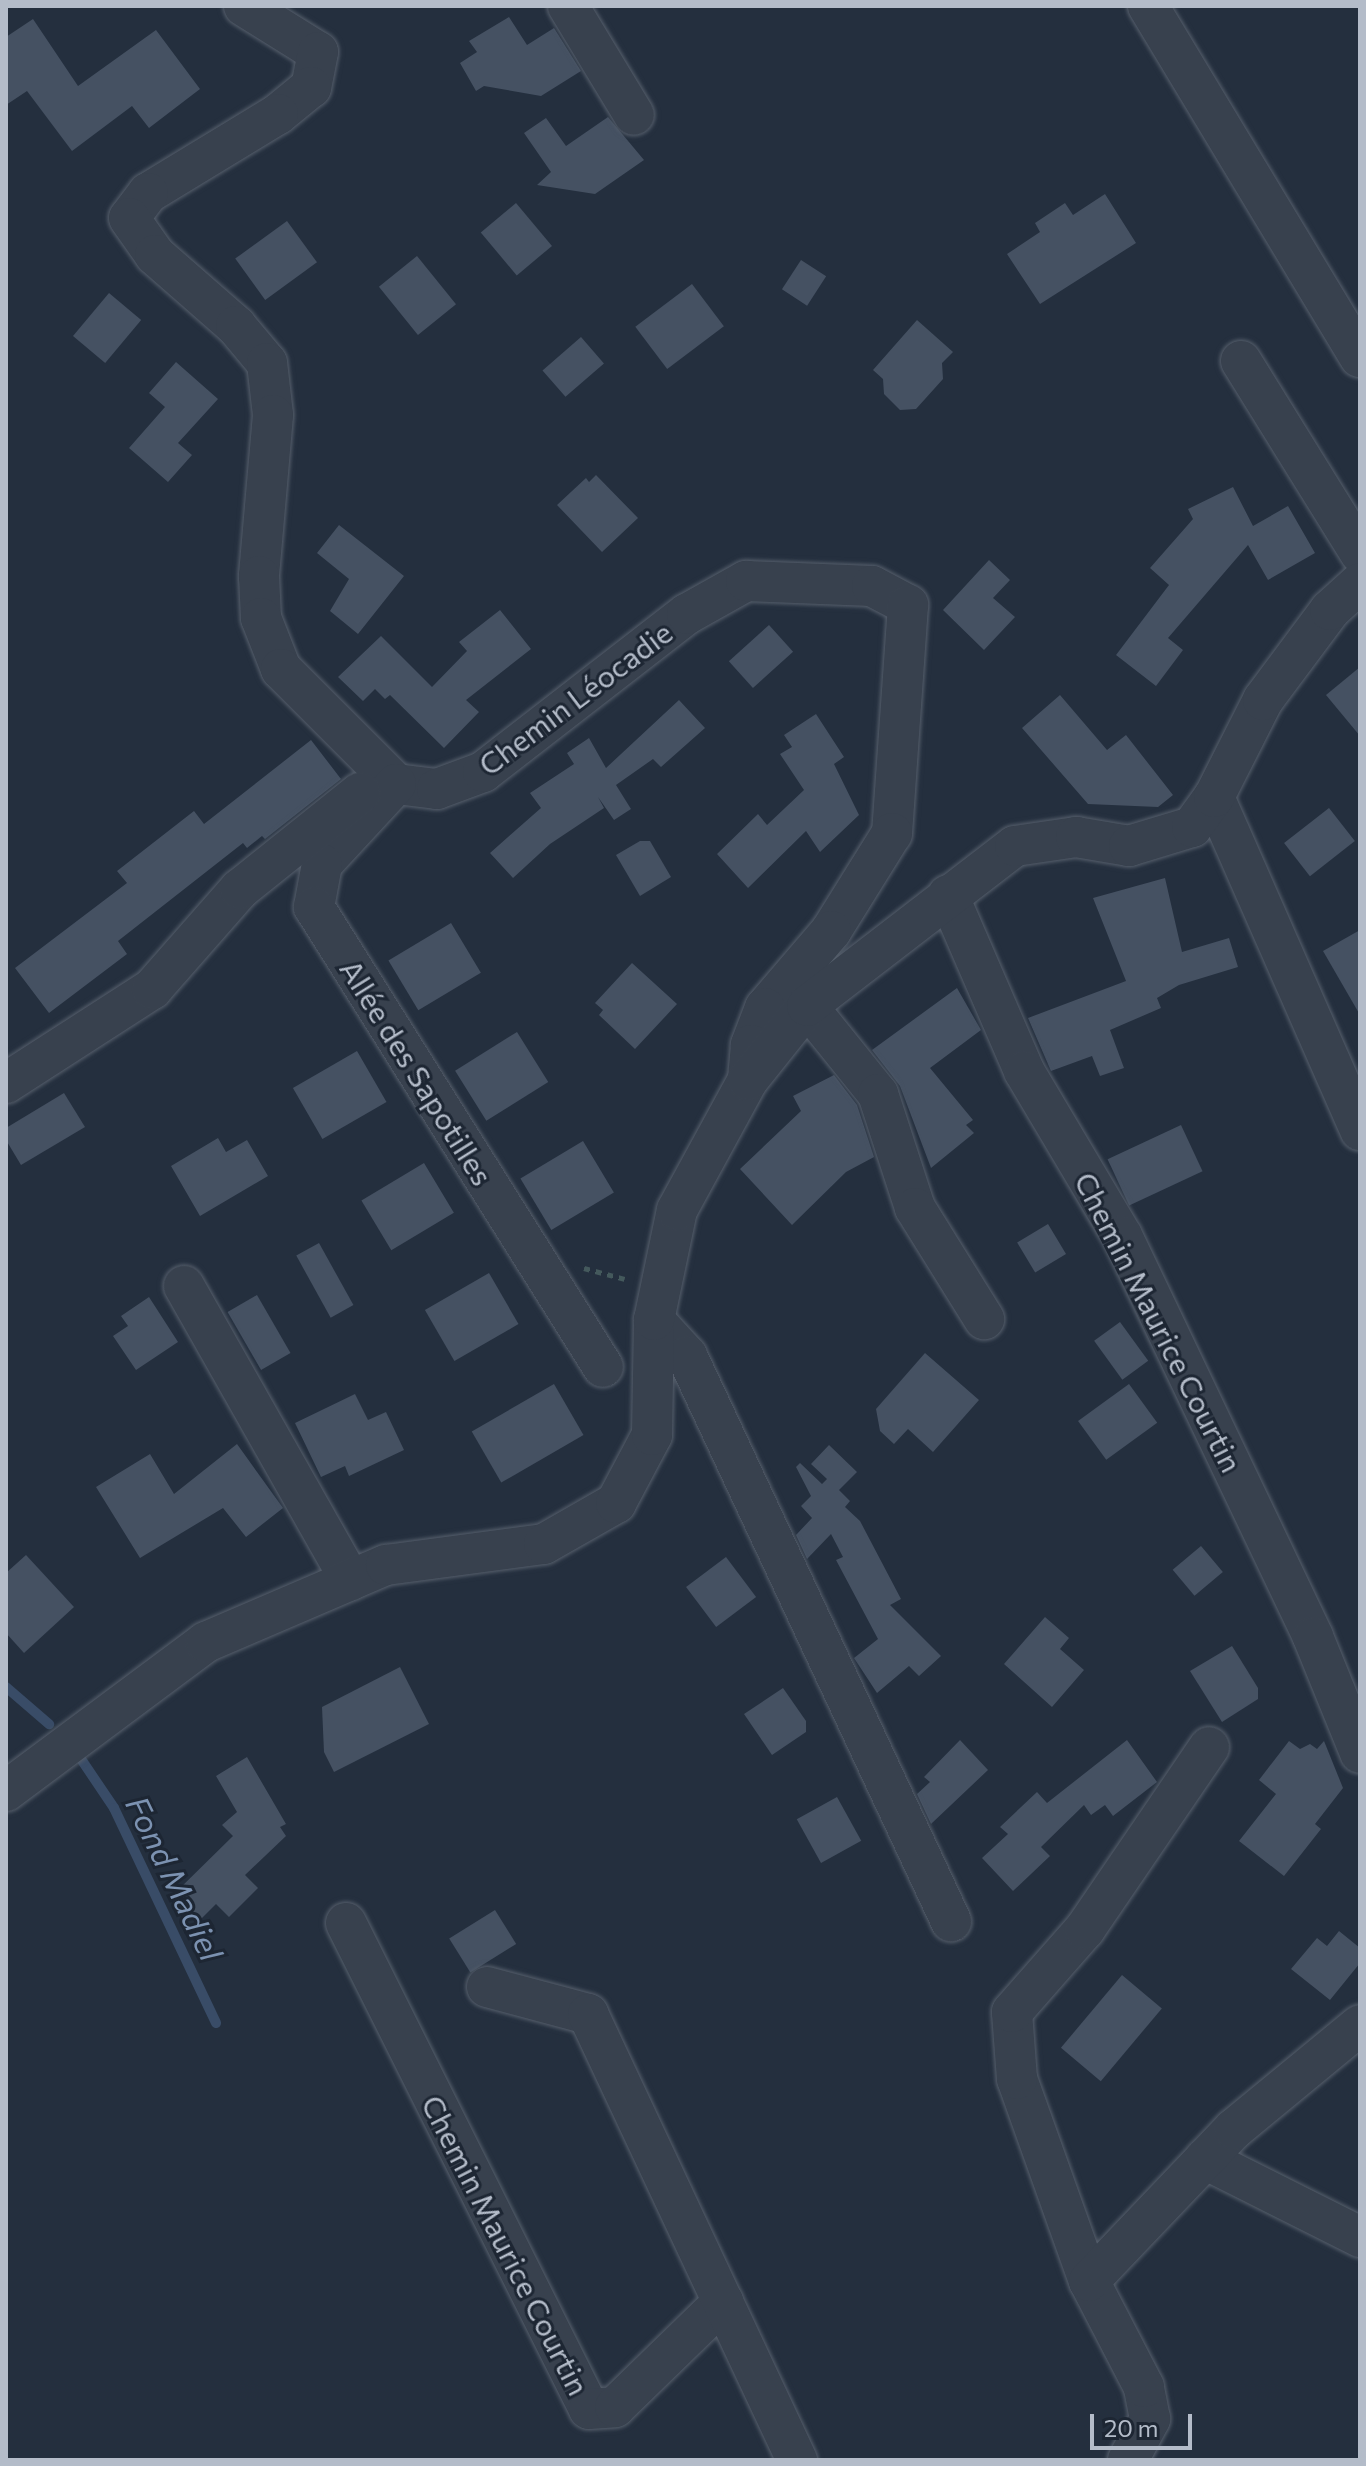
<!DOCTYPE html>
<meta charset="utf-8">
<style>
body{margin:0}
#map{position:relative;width:1366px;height:2466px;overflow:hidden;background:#242f3e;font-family:Commissioner,sans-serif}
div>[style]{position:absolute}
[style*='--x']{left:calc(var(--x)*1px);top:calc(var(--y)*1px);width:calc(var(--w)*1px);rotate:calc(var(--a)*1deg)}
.stream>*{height:10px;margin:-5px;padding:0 5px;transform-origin:5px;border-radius:5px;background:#394c67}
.building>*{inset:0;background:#455162;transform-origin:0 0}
.path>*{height:5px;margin-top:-2.5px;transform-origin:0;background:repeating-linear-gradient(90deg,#44595c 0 6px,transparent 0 12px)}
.roads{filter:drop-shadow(0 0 2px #565f6c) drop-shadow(0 0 2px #565f6c)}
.minor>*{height:40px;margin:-20px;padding:0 20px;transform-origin:20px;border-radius:20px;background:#38414e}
span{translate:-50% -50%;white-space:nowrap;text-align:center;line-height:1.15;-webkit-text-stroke:6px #1d2633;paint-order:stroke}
.street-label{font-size:30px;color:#b4bcc9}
.water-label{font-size:32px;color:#7c92b1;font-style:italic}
.frame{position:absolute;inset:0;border:8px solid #b4bcc9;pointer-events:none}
.scale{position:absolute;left:1090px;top:2414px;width:102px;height:36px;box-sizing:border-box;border:4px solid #b4bcc9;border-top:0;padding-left:10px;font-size:24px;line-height:28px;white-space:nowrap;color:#b4bcc9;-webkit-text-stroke:6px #1d2633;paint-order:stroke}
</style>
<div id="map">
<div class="stream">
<div style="--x:6;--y:1687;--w:57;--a:40.7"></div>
<div style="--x:81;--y:1759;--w:59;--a:56"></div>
<div style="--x:114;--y:1808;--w:238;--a:64.6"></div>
</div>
<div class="building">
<div style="clip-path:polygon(509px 17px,527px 45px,554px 28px,581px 71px,541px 96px,484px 86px,476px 91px,460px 63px,477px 52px,469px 41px)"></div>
<div style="clip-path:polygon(33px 19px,78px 86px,156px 30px,200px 89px,149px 128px,132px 106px,72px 151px,27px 91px,6px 105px,6px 37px)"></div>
<div style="clip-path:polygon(608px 117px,644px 160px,595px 194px,537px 185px,551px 172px,524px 133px,546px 118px,566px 146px)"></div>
<div style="clip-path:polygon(1105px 194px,1136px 243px,1040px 304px,1007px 254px,1040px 232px,1035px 223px,1065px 203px,1073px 215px)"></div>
<div style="left:516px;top:203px;width:56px;height:46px;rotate:50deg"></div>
<div style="left:287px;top:221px;width:51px;height:64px;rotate:54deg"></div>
<div style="left:417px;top:256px;width:62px;height:49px;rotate:51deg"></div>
<div style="left:801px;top:260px;width:30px;height:35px;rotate:33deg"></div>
<div style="left:692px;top:284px;width:53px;height:71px;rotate:53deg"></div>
<div style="left:109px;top:293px;width:42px;height:56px;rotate:40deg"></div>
<div style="clip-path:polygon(917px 320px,953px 352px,942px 363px,943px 379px,916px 409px,900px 410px,884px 394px,883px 379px,873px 370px)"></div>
<div style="left:581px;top:337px;width:35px;height:51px;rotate:49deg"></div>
<div style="clip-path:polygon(176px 362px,218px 399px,178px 443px,192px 455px,168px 482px,129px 448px,165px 407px,149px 393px)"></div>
<div style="clip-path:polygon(596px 475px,638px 518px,602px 552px,557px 505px,586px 478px,589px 482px)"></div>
<div style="clip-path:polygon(1233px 487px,1253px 526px,1288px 506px,1315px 553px,1268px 580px,1248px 545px,1168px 638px,1183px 650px,1156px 686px,1116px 655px,1169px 585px,1150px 568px,1193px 519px,1188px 509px)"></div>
<div style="clip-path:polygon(339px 525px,404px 576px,358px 634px,330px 611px,349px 579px,317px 553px)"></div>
<div style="clip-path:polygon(989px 560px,1010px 580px,993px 598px,1015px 617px,984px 650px,943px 610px)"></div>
<div style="clip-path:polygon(500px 610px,531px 649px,466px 700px,479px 712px,444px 748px,390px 695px,385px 699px,375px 689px,363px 701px,338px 677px,381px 636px,432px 687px,467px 651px,459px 642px)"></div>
<div style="left:769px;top:625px;width:36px;height:54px;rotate:48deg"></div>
<div style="clip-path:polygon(1360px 667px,1360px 736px,1326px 695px)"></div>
<div style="clip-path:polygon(1060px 695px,1107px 750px,1126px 735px,1173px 795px,1158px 807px,1088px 804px,1022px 728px)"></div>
<div style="clip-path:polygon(679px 700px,705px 728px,661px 767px,653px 759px,616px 785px,631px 809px,614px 820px,598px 797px,604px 808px,550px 844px,513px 878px,490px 853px,541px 808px,530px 793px,574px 764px,567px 753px,589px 738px,606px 768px)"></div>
<div style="clip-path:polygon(816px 714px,844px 757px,834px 764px,859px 815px,820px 852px,806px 831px,748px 888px,717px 854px,758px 814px,767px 825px,804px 790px,780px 754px,792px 747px,784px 735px)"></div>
<div style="clip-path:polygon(311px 740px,341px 779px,265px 839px,262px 836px,247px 848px,243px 843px,118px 941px,127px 954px,49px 1013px,15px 968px,127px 883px,117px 871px,194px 811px,204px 824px)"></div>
<div style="left:1329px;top:808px;width:42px;height:57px;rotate:52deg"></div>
<div style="clip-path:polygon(640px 841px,650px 841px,671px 877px,640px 896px,616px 855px)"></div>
<div style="clip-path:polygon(1165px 878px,1182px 952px,1229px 938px,1238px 967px,1179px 985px,1157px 998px,1161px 1008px,1110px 1030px,1124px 1068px,1100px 1076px,1092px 1056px,1051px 1071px,1028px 1018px,1126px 981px,1093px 898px)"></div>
<div style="left:451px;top:923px;width:58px;height:73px;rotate:59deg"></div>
<div style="clip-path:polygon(1360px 930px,1360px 1015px,1323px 951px)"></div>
<div style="clip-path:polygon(632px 963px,677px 1004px,635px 1049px,599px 1015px,603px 1010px,595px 1003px)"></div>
<div style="clip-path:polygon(957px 988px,981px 1030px,930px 1068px,973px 1120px,966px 1125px,974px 1133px,931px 1168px,900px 1086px,872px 1050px)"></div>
<div style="left:517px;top:1032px;width:59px;height:73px;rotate:58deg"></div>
<div style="left:357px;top:1051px;width:59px;height:74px;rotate:60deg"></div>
<div style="clip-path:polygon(834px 1075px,857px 1105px,874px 1157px,846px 1172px,792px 1225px,740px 1169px,801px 1111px,793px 1096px)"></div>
<div style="clip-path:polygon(64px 1093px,85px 1127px,21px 1165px,6px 1140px,6px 1128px)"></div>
<div style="left:1181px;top:1125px;width:51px;height:81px;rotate:65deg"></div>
<div style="clip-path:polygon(218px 1138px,226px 1152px,247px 1140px,268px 1176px,200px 1216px,171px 1166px)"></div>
<div style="left:583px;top:1141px;width:60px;height:73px;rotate:59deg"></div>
<div style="left:424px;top:1163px;width:58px;height:73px;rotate:59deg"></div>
<div style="left:1048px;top:1224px;width:35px;height:36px;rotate:59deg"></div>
<div style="left:319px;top:1243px;width:71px;height:26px;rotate:61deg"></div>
<div style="left:489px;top:1273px;width:59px;height:74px;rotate:60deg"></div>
<div style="left:257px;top:1295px;width:67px;height:34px;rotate:60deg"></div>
<div style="clip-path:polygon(149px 1297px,178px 1342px,136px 1370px,113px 1336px,128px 1326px,121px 1316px)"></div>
<div style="left:1120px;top:1322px;width:48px;height:32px;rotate:54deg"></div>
<div style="clip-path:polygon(925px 1353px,979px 1400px,933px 1452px,908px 1429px,894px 1444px,880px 1431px,876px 1409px)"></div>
<div style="left:554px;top:1384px;width:59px;height:95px;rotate:60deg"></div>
<div style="left:1129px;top:1384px;width:48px;height:63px;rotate:54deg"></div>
<div style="clip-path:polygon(355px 1394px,368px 1420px,386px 1412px,404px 1450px,349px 1476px,345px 1466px,321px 1477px,295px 1423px)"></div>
<div style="clip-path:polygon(237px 1444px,283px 1508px,246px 1537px,223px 1508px,140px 1558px,96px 1487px,150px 1454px,174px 1494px)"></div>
<div style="clip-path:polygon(829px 1445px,857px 1472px,839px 1490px,850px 1501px,845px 1507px,860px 1521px,901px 1599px,890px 1605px,941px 1656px,919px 1676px,909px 1666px,877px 1693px,854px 1658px,878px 1639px,836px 1560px,843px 1557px,831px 1534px,807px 1559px,796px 1535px,812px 1518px,801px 1506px,811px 1496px,796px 1467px,800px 1463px,822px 1484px,827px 1479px,811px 1464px)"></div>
<div style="left:1201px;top:1546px;width:34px;height:37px;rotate:50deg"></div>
<div style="clip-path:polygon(26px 1555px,74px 1607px,24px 1653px,6px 1633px,6px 1573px)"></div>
<div style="left:726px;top:1557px;width:50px;height:50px;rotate:53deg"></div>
<div style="clip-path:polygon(1045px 1617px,1069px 1638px,1060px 1649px,1084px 1670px,1052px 1707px,1004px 1664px)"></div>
<div style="clip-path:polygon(1232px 1646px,1258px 1688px,1258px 1699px,1222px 1722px,1190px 1671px)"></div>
<div style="clip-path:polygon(400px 1667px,429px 1724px,334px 1772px,324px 1752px,322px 1707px)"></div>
<div style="clip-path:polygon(783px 1688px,806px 1721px,806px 1732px,772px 1755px,744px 1714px)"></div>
<div style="clip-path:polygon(960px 1740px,988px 1770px,931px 1824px,917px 1794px,930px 1782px,924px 1777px)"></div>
<div style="clip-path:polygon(1127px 1740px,1157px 1782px,1113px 1816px,1105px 1805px,1091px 1815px,1084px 1805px,1041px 1847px,1050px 1856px,1013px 1891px,982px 1858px,1008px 1834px,1000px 1827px,1037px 1792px,1047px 1803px)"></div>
<div style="clip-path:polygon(1289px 1741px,1300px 1749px,1310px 1744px,1317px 1749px,1324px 1741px,1343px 1788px,1315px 1824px,1321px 1829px,1284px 1876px,1239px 1841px,1276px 1794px,1259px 1780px)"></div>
<div style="clip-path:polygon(247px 1757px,286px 1824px,280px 1827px,286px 1836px,245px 1875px,258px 1888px,229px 1917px,216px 1904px,200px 1920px,174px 1894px,233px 1836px,222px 1825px,237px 1812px,216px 1776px)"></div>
<div style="left:837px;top:1797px;width:50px;height:46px;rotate:61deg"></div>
<div style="left:495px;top:1910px;width:40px;height:54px;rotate:58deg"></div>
<div style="clip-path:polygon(1339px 1931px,1360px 1948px,1360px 1963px,1330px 2000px,1291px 1969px,1317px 1938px,1327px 1946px)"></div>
<div style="left:1122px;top:1975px;width:52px;height:95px;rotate:40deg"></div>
</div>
<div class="path">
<div style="--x:584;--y:1268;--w:42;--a:15"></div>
</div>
<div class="roads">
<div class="minor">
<div style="--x:244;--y:6;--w:87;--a:31.9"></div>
<div style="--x:318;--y:52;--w:36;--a:101"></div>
<div style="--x:311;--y:87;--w:43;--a:140.7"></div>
<div style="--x:278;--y:114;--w:152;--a:148.7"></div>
<div style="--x:148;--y:193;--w:31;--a:127"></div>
<div style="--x:129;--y:218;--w:45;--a:54.9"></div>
<div style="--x:155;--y:255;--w:108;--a:41.2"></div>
<div style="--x:236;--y:326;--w:48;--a:50"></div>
<div style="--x:267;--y:363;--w:52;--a:83.4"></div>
<div style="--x:273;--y:415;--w:162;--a:95"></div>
<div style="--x:259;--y:576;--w:42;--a:87.3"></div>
<div style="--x:261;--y:618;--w:55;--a:68.6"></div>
<div style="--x:281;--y:669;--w:163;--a:45"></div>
<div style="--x:396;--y:784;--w:41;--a:7"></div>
<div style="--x:437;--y:789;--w:49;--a:-20.3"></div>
<div style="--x:483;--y:772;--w:258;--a:-37.8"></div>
<div style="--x:687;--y:614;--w:68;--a:-29.2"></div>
<div style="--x:746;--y:581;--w:126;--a:2.3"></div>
<div style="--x:872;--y:586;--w:41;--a:27.8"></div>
<div style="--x:908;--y:605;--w:229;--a:94"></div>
<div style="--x:892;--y:833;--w:115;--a:121.9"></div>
<div style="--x:831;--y:931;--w:101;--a:130.6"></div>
<div style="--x:765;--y:1008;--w:40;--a:111"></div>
<div style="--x:751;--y:1045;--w:35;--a:95"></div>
<div style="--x:568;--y:6;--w:127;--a:58.8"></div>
<div style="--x:1148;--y:6;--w:410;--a:58.9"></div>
<div style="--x:1241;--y:361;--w:226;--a:58.2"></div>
<div style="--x:396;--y:784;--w:109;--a:132.8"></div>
<div style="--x:322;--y:864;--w:44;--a:100.5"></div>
<div style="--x:314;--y:907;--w:543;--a:57.86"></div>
<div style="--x:1214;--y:797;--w:364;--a:66.3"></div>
<div style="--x:948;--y:895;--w:192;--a:66.6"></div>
<div style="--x:1024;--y:1071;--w:192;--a:59.3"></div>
<div style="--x:1122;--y:1236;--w:444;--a:64.5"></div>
<div style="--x:1313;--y:1637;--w:125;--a:67.9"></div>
<div style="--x:807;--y:1006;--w:113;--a:51.1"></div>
<div style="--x:878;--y:1094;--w:120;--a:72"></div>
<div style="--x:915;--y:1208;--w:131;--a:58.1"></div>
<div style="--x:6;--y:1083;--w:174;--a:-32.8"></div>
<div style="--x:152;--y:989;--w:133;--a:-48.7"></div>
<div style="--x:240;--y:889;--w:154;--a:-38.7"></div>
<div style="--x:184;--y:1286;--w:338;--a:60.5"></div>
<div style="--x:654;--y:1320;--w:49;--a:47.5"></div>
<div style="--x:687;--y:1356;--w:624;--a:64.96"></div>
<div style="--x:6;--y:1791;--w:249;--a:-36.7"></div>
<div style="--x:206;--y:1642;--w:196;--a:-23.2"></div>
<div style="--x:386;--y:1565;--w:159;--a:-7.6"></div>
<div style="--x:544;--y:1544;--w:83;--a:-29.7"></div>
<div style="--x:616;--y:1503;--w:77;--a:-62.1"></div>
<div style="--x:652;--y:1435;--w:115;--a:-89"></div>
<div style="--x:654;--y:1320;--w:112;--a:-78.2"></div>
<div style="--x:677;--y:1210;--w:148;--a:-61.4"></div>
<div style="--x:748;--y:1080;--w:95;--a:-51.4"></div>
<div style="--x:807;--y:1006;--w:262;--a:-37.6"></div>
<div style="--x:1015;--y:846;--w:62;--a:-8.4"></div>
<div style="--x:1076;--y:837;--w:54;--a:9.6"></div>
<div style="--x:1129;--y:846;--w:66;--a:-16.8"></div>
<div style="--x:1192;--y:827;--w:37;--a:-54"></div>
<div style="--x:1214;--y:797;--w:109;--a:-63.2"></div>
<div style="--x:1263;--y:700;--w:112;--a:-53.3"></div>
<div style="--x:1330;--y:610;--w:40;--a:-42"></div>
<div style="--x:346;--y:1923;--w:543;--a:63.43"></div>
<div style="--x:589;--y:2409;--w:26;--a:-4"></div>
<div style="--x:615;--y:2407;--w:151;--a:-44.2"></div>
<div style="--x:487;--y:1987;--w:105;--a:15"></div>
<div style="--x:588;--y:2014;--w:493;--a:64.9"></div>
<div style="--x:1205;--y:2159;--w:174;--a:26.7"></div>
<div style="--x:1089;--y:2281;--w:214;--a:-109.6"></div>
<div style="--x:1017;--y:2079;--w:67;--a:-94.3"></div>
<div style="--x:1012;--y:2012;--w:111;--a:-48.7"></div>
<div style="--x:1085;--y:1929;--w:220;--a:-55.7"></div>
<div style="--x:1128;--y:2460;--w:47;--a:-61.8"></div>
<div style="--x:1150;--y:2419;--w:33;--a:-101"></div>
<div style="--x:1144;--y:2387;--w:119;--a:-117.4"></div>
<div style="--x:1089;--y:2281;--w:210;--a:-46.4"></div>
<div style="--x:1234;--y:2129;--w:163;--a:-39.5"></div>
</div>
</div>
<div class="street-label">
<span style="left:575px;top:698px;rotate:-37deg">Chemin Léocadie</span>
<span style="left:417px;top:1072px;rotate:58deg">Allée des Sapotilles</span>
<span style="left:1159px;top:1322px;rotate:63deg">Chemin Maurice Courtin</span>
<span style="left:506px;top:2245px;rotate:63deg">Chemin Maurice Courtin</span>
</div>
<div class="water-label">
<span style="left:175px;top:1878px;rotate:64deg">Fond Madiel</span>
</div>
<div class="frame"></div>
<div class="scale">20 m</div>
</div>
